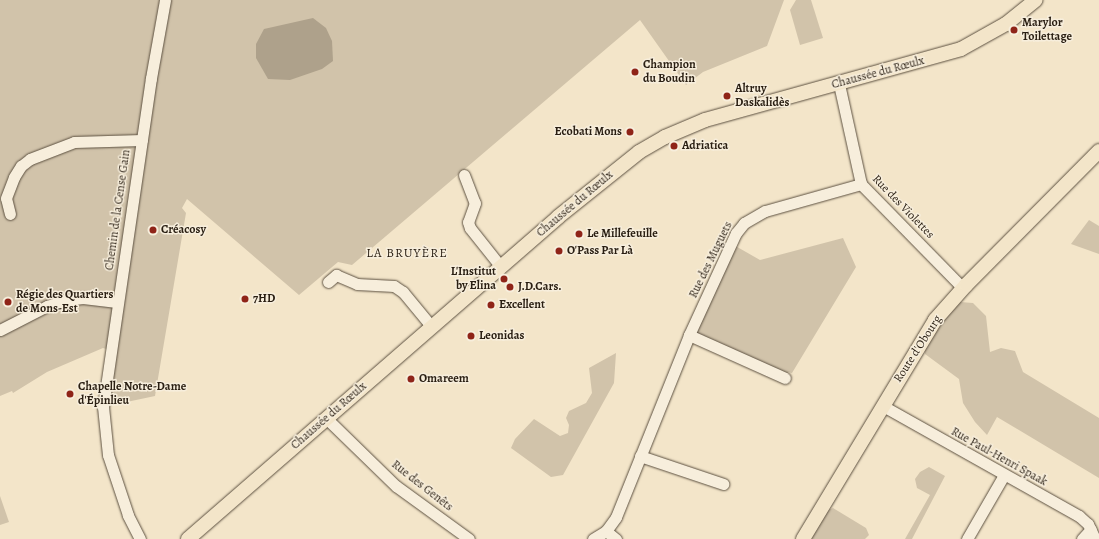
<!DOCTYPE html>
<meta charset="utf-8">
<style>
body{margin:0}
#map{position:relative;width:1099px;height:539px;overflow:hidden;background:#f3e5c9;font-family:Alegreya,serif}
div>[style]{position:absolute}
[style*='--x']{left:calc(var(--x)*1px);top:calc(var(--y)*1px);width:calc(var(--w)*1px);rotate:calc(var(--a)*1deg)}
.green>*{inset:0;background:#d1c3aa}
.water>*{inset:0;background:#aea18b}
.roads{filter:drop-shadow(0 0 1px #5c5040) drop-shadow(0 0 1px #5c5040)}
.minor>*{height:11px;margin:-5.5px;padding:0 5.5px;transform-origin:5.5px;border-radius:5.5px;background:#f7eedc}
.major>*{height:14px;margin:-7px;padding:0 7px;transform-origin:7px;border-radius:7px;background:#f3e5c9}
.dots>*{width:11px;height:11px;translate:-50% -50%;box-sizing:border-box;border:2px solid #f7eedc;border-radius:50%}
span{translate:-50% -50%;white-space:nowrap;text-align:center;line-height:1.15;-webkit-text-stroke:3px #f7eedc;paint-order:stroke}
.poi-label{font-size:12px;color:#291e12;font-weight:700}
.left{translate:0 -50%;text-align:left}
.right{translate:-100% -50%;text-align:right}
.street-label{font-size:12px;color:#291e12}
.neighbourhood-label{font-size:13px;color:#291e12;letter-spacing:1px}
</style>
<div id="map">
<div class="green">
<div style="clip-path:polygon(0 0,784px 0,767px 46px,703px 72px,686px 85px,640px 20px,352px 265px,338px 262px,299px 295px,187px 199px,182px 208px,186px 213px,155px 396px,103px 407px,110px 350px,103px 348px,47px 372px,13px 393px,12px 391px,0 396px)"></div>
<div style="clip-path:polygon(796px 0,811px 0,823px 38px,800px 45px,790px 10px)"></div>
<div style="clip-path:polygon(1089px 220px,1099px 226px,1099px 254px,1071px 244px)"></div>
<div style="clip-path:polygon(843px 238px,856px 267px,792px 373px,788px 372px,785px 378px,689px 335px,732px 244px,760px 260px)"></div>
<div style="clip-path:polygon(960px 302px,973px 303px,986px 316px,990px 352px,1001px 348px,1015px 351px,1023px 372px,1099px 418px,1099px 478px,997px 417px,987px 435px,975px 422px,963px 403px,959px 379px,925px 354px,925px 346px,939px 324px)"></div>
<div style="clip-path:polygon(616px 353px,614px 383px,563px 475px,551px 477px,511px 448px,515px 439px,534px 419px,560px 436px,568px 433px,569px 425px,566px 418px,569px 411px,586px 403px,592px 393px,589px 368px)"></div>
<div style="clip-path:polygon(929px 467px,945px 476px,912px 539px,905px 539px,930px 495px,917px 488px,915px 479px,920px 472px)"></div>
<div style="clip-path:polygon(0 496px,9px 522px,0 525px)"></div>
<div style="clip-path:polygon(833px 508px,866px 528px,869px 535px,865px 539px,811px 539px,826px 511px)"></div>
</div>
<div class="water">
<div style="clip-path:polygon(313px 18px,326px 28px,332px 41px,333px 61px,322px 69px,290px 80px,268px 79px,256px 58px,256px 44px,264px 29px)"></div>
</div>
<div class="roads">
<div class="minor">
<div style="--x:839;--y:84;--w:102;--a:77.6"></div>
<div style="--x:861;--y:184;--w:146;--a:45.6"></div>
<div style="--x:464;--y:175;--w:30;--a:69"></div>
<div style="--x:475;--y:203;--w:20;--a:110"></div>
<div style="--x:468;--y:222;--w:6;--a:72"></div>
<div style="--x:470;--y:228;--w:50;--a:51.5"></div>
<div style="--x:10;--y:214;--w:16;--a:-104"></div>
<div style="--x:6;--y:198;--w:22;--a:-69"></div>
<div style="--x:14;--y:177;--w:13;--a:-58"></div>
<div style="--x:21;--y:166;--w:11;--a:-38"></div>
<div style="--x:30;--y:159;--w:47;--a:-21.1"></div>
<div style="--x:74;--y:142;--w:68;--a:-1.7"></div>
<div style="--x:328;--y:282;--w:11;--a:-41"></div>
<div style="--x:336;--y:275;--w:23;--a:23"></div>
<div style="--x:357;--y:284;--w:37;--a:3"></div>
<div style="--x:394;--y:286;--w:11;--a:34"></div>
<div style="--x:403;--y:292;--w:45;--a:50.4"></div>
<div style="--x:0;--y:330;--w:53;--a:-27.1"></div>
<div style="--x:47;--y:306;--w:19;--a:-18"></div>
<div style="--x:65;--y:300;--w:18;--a:-6"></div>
<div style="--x:83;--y:298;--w:34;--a:7"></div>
<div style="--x:689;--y:335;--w:105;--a:24.1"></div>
<div style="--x:883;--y:406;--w:225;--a:29.3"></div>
<div style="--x:1079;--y:516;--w:12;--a:42"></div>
<div style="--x:1088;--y:524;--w:17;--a:65"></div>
<div style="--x:326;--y:418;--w:98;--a:44.2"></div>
<div style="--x:396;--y:486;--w:90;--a:36"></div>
<div style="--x:640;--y:456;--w:88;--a:18.6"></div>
<div style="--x:606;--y:531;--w:13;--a:39"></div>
<div style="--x:140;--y:539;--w:27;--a:-117"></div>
<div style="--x:128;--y:515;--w:63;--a:-108.4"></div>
<div style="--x:108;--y:455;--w:48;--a:-95.9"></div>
<div style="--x:103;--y:407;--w:332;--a:-81.7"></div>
<div style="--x:151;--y:78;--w:79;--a:-79.8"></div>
<div style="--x:593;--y:539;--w:15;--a:-32"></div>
<div style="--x:606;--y:531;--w:17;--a:-54"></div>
<div style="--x:616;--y:517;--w:196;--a:-68.1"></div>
<div style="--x:689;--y:335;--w:112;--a:-65.3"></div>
<div style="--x:736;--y:233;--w:13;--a:-51"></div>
<div style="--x:744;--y:223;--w:24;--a:-30"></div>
<div style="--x:765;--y:211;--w:100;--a:-15.7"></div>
<div style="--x:967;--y:539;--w:74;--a:-60"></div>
<div style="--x:1082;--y:539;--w:13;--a:-48"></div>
</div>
<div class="major">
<div style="--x:188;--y:539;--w:490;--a:-41"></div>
<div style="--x:558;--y:217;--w:104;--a:-38.7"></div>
<div style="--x:639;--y:152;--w:30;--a:-30"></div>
<div style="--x:665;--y:137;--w:43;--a:-23"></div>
<div style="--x:705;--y:120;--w:266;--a:-15.5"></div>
<div style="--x:961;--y:49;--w:51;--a:-29.1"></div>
<div style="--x:1006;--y:24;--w:38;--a:-39"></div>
<div style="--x:803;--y:539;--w:256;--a:-58.9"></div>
<div style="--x:935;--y:320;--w:47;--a:-48.5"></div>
<div style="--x:966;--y:285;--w:189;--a:-45.2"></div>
</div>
</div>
<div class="dots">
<div style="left:1014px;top:30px;background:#8f2418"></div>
<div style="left:635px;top:72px;background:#8f2418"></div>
<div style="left:727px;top:96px;background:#8f2418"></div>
<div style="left:630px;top:132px;background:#8f2418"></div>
<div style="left:674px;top:146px;background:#8f2418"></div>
<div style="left:153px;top:230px;background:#8f2418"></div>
<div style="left:579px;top:234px;background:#8f2418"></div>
<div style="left:559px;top:251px;background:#8f2418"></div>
<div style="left:504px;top:279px;background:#8f2418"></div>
<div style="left:510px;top:287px;background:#8f2418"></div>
<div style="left:245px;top:299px;background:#8f2418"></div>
<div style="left:8px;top:302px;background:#8f2418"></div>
<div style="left:491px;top:305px;background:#8f2418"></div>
<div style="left:471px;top:336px;background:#8f2418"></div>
<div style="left:411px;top:379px;background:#8f2418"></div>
<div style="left:70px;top:394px;background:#8f2418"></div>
</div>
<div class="poi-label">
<span class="left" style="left:1022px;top:30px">Marylor<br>Toilettage</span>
<span class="left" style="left:643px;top:72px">Champion<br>du Boudin</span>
<span class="left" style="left:735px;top:96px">Altruy<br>Daskalidès</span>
<span class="right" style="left:622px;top:132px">Ecobati Mons</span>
<span class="left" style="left:682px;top:146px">Adriatica</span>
<span class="left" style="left:161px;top:230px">Créacosy</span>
<span class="left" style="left:587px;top:234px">Le Millefeuille</span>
<span class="left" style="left:567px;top:251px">O'Pass Par Là</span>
<span class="right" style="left:496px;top:279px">L'Institut<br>by Elina</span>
<span class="left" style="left:518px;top:287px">J.D.Cars.</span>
<span class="left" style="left:16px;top:302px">Régie des Quartiers<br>de Mons-Est</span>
<span class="left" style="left:253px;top:299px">7HD</span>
<span class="left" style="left:499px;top:305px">Excellent</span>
<span class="left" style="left:479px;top:336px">Leonidas</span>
<span class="left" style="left:419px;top:379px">Omareem</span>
<span class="left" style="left:78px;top:394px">Chapelle Notre-Dame<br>d'Épinlieu</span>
</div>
<div class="street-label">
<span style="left:878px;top:73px;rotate:-15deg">Chaussée du Rœulx</span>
<span style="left:575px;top:204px;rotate:-40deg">Chaussée du Rœulx</span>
<span style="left:903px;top:207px;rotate:46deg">Rue des Violettes</span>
<span style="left:118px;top:210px;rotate:-82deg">Chemin de la Cense Gain</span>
<span style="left:711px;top:260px;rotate:-64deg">Rue des Muguets</span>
<span style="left:918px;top:349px;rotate:-57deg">Route d'Obourg</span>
<span style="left:329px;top:416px;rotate:-41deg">Chaussée du Rœulx</span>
<span style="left:999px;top:457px;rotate:29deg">Rue Paul-Henri Spaak</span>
<span style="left:422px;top:486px;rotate:38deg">Rue des Genêts</span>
</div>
<div class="neighbourhood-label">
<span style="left:407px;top:253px">LA BRUYÈRE</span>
</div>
</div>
